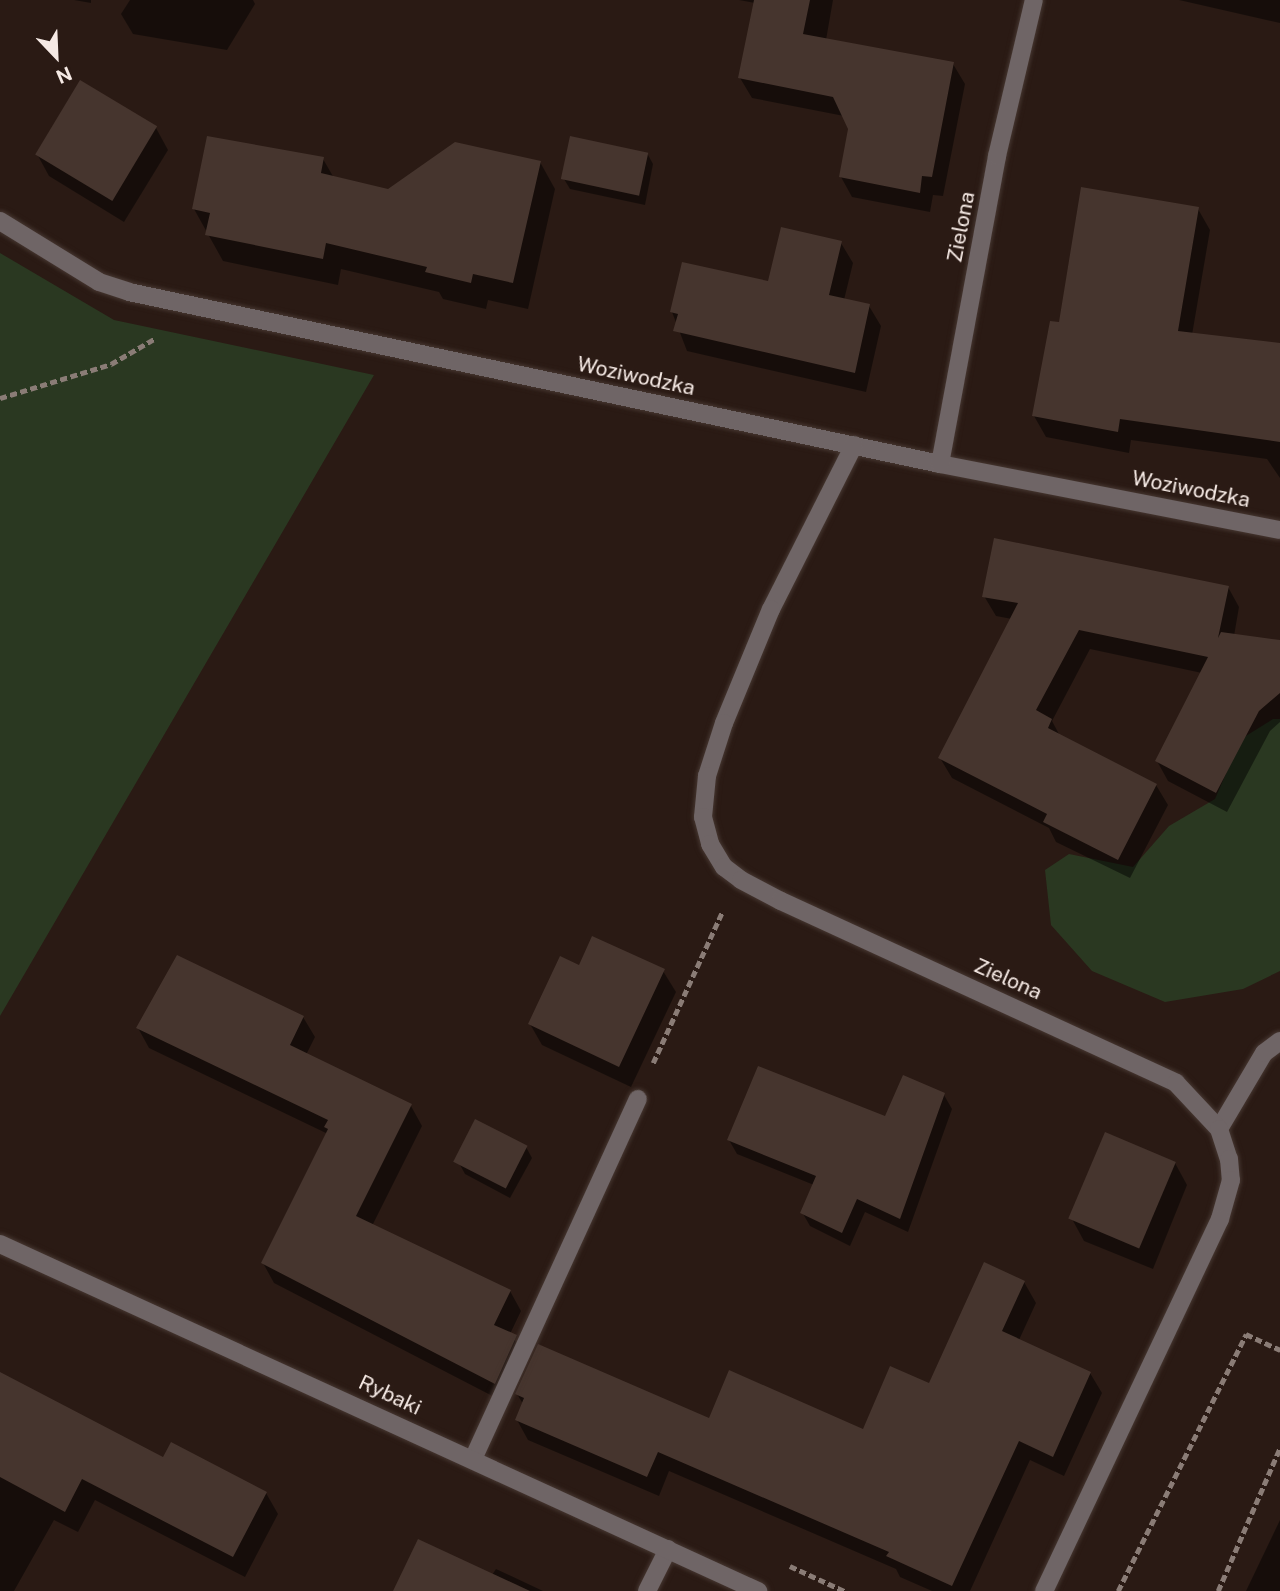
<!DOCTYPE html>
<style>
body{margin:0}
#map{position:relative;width:1280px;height:1591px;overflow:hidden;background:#2a1a14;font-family:"Public Sans",sans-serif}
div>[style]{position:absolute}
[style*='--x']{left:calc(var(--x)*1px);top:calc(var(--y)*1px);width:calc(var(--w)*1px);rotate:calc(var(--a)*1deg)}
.green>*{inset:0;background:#2a3821}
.shadow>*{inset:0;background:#0007}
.building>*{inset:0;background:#46352e;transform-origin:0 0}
.path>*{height:4.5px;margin-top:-2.25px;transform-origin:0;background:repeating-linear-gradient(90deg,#8a7c76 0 7px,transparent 0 10.5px)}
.roads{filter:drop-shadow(0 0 2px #463731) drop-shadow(0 0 2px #463731)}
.service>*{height:18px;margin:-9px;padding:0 9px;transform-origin:9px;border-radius:9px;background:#6f6566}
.minor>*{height:18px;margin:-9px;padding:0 9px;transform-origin:9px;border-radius:9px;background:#6f6566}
.tertiary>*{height:18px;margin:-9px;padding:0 9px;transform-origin:9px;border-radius:9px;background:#6f6566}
span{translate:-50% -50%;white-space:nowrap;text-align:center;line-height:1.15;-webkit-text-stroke:5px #2a1a14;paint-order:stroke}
.street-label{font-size:21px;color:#f5e9e4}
.north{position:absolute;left:21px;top:21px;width:70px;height:70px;-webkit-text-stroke:5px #2a1a14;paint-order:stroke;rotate:157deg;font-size:19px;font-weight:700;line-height:28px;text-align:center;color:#f5e9e4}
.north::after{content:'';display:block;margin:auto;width:24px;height:32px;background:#f5e9e4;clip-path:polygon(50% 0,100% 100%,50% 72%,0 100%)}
</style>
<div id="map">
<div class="green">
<div style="clip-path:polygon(0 253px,114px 320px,374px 375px,0 1016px)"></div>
<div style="clip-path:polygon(1273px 719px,1280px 719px,1280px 971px,1243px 989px,1165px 1002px,1092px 971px,1051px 925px,1045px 870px,1069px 854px,1133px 867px,1169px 826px,1215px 799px,1241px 739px)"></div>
</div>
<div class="shadow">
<div style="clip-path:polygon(74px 0,91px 0,91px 3px)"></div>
<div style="clip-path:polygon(130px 0,253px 0,255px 4px,227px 50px,133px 34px,121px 14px)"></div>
<div style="clip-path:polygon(739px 0,833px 0,826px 40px,953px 64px,965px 84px,943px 196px,933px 195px,930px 212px,852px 197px,841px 177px,850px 129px,844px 116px,752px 98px,740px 78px,755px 3px)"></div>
<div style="clip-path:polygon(1179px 0,1280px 0,1280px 23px)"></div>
<div style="clip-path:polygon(156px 128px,168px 150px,124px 222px,49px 176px,37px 154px)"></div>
<div style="clip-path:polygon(647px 153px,653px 164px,645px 205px,570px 189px,564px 179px)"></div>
<div style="clip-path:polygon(323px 159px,334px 178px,388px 191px,540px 162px,555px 189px,528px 309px,488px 300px,486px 309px,443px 299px,439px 292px,341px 269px,338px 285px,223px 261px,194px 209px)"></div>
<div style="clip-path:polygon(1198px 209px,1210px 230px,1192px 335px,1280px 346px,1280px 478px,1267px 459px,1131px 440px,1129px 453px,1046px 437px,1034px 416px,1061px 324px)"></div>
<div style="clip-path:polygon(841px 243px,853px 263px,844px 300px,869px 306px,881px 326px,866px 392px,687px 351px,672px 312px,769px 283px)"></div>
<div style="clip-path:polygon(1228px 587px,1239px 607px,1234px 636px,1280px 642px,1280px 722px,1270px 731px,1227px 812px,1168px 781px,1157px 761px,1202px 673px,1090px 649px,1052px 721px,1060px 736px,1156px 785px,1168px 805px,1130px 878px,1056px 842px,1049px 828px,952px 778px,940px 758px,1012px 619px,996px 616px,984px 596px)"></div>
<div style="clip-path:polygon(580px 967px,663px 971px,676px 992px,631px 1087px,542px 1045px,530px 1024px)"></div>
<div style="clip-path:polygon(303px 1017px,315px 1037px,306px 1055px,411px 1106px,422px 1126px,372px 1226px,510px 1291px,521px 1311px,510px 1334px,528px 1357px,506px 1403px,274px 1283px,263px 1263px,328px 1134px,149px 1048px,138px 1028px)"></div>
<div style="clip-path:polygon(944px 1095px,952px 1109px,908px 1232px,865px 1212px,850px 1246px,810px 1226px,802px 1212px,814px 1185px,737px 1154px,729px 1140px,885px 1118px)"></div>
<div style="clip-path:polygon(526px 1147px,532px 1158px,510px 1198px,465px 1174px,459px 1163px)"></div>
<div style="clip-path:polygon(1175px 1163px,1187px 1185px,1153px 1269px,1084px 1241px,1072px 1219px)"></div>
<div style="clip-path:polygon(1024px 1282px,1036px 1303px,1019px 1340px,1090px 1373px,1102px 1393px,1064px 1476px,1030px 1460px,970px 1591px,932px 1591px,900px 1577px,896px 1569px,669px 1471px,659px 1496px,528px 1440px,517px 1420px,523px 1404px,517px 1394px,710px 1420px,864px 1431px,930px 1385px)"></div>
<div style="clip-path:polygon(0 1374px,164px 1459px,266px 1493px,278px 1514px,245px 1577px,95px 1500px,78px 1532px,54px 1520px,14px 1591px,0 1591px)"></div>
<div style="clip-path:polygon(1280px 1520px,1280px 1591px,1246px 1591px)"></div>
<div style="clip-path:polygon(496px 1569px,543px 1591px,395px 1591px,492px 1575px)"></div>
</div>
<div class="building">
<div style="clip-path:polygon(754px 0,810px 0,803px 34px,954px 62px,932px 177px,922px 176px,920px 193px,839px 177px,848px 129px,833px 97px,738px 78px)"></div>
<div style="left:80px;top:80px;width:90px;height:87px;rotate:31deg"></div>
<div style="clip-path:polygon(207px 136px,324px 157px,321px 173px,388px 189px,455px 142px,541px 161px,513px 283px,473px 274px,471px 283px,425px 272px,427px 267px,326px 243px,323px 259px,205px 235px,210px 213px,192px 209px)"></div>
<div style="left:570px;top:136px;width:80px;height:44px;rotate:12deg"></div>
<div style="clip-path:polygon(1081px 187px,1199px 207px,1178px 331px,1280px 343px,1280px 442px,1120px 419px,1118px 432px,1032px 416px,1050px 321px,1059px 322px)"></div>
<div style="clip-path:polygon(781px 227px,842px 241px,829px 295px,870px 304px,855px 373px,673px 331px,678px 314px,670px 312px,682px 262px,768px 281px)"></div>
<div style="clip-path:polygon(994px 538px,1229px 586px,1218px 638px,1221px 632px,1280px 640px,1280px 693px,1259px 711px,1216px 793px,1155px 761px,1208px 657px,1079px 630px,1036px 710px,1052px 719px,1048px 728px,1157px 784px,1118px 860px,1043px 822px,1047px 814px,938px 758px,1018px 603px,982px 597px)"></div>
<div style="clip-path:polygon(592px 936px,665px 969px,619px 1067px,528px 1024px,560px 956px,579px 965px)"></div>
<div style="clip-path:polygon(177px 955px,304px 1016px,290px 1045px,412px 1104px,356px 1216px,511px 1290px,494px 1325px,517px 1335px,495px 1384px,261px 1263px,328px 1129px,324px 1127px,328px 1120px,136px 1028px)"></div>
<div style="clip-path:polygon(758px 1066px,885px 1116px,903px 1075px,945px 1093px,900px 1219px,857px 1199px,842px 1233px,800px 1213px,816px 1176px,727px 1140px)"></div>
<div style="left:475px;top:1119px;width:59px;height:48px;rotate:27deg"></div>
<div style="left:1105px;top:1132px;width:77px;height:94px;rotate:23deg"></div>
<div style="clip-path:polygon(984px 1262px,1025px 1281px,1002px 1331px,1091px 1372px,1053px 1457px,1019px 1441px,952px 1586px,886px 1556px,889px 1552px,658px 1452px,647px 1477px,515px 1420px,524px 1398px,515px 1394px,538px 1344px,709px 1418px,729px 1370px,863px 1429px,890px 1366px,929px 1383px)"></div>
<div style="clip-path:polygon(0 1372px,163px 1457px,171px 1442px,267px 1492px,233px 1557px,82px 1479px,65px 1512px,0 1477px)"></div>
<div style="clip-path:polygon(418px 1539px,530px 1591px,393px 1591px)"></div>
</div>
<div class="path">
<div style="--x:0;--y:398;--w:116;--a:-17"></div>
<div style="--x:111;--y:364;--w:50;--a:-30.2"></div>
<div style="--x:653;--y:1063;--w:166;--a:-65.4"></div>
<div style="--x:790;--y:1566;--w:60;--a:24.8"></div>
<div style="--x:1118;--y:1591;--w:287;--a:-63.5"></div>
<div style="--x:1246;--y:1334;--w:38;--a:25"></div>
<div style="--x:1218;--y:1591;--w:156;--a:-66.6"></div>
</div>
<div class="roads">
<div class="service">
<div style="--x:1219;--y:1129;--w:88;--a:-59.4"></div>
<div style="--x:1264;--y:1053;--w:20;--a:-37"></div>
<div style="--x:473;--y:1459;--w:396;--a:-65.4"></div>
</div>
<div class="minor">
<div style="--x:0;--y:221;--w:116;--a:31.6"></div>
<div style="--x:99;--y:282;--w:32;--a:18"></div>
<div style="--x:129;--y:292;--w:829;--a:11.97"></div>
<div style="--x:940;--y:464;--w:346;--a:11"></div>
<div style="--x:854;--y:445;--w:184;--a:116.8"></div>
<div style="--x:771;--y:609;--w:123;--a:112.4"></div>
<div style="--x:724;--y:723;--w:56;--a:107.8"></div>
<div style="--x:707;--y:776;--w:41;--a:95.6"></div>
<div style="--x:703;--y:817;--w:28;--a:75"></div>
<div style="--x:710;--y:844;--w:27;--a:59"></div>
<div style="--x:724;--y:867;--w:21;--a:37"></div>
<div style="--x:741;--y:880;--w:45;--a:27.7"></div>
<div style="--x:781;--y:901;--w:435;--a:24.7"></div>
<div style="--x:1176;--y:1083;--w:63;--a:46.9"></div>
<div style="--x:1219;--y:1129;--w:32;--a:72"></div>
<div style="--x:1229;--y:1159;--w:21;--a:85"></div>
<div style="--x:1231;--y:1180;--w:41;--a:105.8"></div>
<div style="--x:1220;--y:1219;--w:412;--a:115.3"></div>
<div style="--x:940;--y:464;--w:313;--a:-79.5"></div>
<div style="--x:997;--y:156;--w:160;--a:-76.7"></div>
<div style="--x:647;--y:1591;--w:47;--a:-63.4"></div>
</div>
<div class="tertiary">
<div style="--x:0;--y:1244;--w:834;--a:24.6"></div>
</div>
</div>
<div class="street-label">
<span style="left:961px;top:227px;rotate:-79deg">Zielona</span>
<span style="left:636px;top:376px;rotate:12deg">Woziwodzka</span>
<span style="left:1191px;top:489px;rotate:11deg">Woziwodzka</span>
<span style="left:1008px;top:979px;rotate:24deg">Zielona</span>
<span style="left:390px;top:1395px;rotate:25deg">Rybaki</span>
</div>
<div class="north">N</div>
</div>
